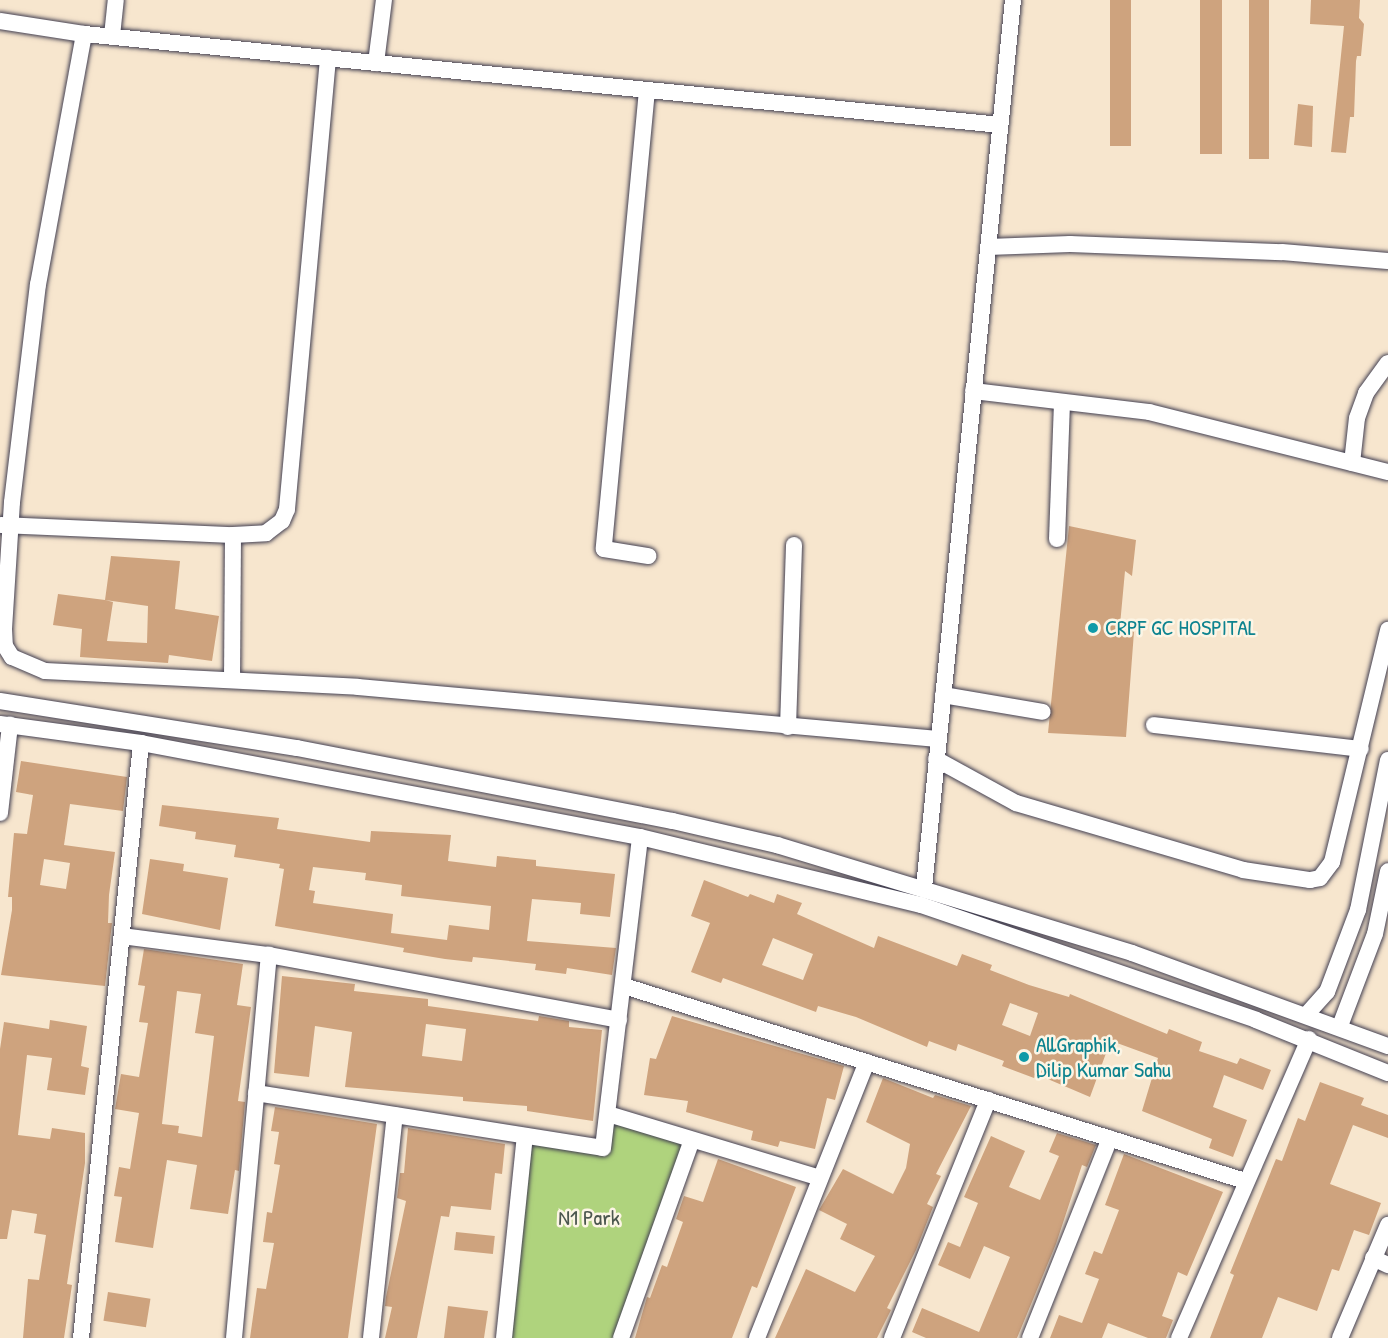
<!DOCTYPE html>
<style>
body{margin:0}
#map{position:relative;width:1388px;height:1338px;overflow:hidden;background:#f7e6ce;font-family:"Patrick Hand",sans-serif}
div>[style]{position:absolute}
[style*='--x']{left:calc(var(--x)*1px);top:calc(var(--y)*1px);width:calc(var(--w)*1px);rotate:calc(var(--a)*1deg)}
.green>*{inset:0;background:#afd37d}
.building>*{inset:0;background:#cea37e;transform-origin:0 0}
.roads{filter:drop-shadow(0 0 2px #423f51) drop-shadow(0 0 2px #423f51)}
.minor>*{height:16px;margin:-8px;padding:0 8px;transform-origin:8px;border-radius:8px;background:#fff}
.dots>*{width:16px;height:16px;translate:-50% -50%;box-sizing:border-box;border:3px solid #fcf5e5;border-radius:50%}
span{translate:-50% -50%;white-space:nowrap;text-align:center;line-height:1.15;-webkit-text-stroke:5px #fcf5e5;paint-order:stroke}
.culture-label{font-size:22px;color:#0d838f}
.left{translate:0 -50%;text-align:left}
.park-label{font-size:22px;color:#4c574f}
</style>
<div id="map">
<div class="green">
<div style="clip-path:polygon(608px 1114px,692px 1140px,621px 1338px,504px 1338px,525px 1136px,602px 1148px)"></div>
</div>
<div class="building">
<div style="left:1110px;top:0;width:21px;height:146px"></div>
<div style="left:1200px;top:0;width:22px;height:154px"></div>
<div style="left:1249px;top:0;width:20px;height:159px"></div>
<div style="clip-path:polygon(1311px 0,1360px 0,1359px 18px,1364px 24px,1361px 56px,1357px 56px,1356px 61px,1354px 117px,1350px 117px,1346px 153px,1331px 152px,1344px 26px,1310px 24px)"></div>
<div style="clip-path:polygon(1298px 104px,1313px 106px,1312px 147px,1294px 145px)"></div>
<div style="clip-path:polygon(1069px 526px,1136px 540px,1132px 576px,1125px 571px,1120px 625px,1134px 632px,1126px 737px,1048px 733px)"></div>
<div style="clip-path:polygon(evenodd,111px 556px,180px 561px,175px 609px,219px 616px,212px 661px,169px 655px,168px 663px,80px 657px,82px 629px,53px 625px,58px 594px,105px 600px,111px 556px,105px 600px,148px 606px,147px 643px,107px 641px,113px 602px,105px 600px)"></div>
<div style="clip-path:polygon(evenodd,21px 761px,127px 777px,123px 811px,70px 804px,64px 845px,115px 852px,109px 895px,108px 923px,112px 923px,105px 986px,1px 975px,12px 910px,12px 897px,8px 897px,14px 833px,27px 834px,33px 795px,16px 792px,21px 761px,44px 859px,70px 863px,66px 889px,40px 885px,44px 859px)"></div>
<div style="clip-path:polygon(evenodd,162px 805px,279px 818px,277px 829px,370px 842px,371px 831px,451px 835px,448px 861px,496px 867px,497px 856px,536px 860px,536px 866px,615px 874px,610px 917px,580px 914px,581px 903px,532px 899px,527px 941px,616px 948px,612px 975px,567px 968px,566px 974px,535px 970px,536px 964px,473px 957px,472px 962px,445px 959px,403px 952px,404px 948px,275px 926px,284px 869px,279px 868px,280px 864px,234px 857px,236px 845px,195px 839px,196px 832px,159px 826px,162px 805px,313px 867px,366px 873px,365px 880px,402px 885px,401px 896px,491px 906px,489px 930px,449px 925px,447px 940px,391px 933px,393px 914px,313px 903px,315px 891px,309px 890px,313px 867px)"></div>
<div style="clip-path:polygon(150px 859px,184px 864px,183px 871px,228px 878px,220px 930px,142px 914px)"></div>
<div style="clip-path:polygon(evenodd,704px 880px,748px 897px,750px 894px,774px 903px,777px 894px,802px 903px,797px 914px,874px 948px,878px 936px,957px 966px,962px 954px,992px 965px,990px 970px,1029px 985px,1069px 997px,1070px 994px,1167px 1034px,1169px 1029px,1202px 1042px,1199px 1051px,1237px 1064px,1240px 1058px,1271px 1070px,1263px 1090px,1224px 1075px,1213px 1107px,1247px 1120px,1233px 1157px,1209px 1148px,1212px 1139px,1142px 1111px,1158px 1058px,1117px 1043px,1115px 1047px,1109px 1045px,1090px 1097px,1036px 1074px,1034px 1078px,1002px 1066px,1004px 1061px,958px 1044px,956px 1051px,929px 1041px,927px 1047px,856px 1017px,818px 1006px,816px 1012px,723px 978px,721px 983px,691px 972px,710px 923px,691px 916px,704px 880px,773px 938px,813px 954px,803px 980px,762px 965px,773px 938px,704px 880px,1010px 1003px,1038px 1013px,1030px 1036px,1002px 1025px,1010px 1003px)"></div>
<div style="clip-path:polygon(evenodd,144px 949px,243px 964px,237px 1005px,251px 1007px,238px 1101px,245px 1102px,239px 1171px,235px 1170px,228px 1214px,190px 1209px,197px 1165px,167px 1160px,153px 1248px,115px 1242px,122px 1197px,114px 1196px,119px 1167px,130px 1169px,139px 1113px,115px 1109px,121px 1074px,139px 1077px,148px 1023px,139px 1022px,145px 986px,138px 985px,144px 949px,177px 991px,201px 994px,195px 1033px,214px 1036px,202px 1137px,178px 1133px,179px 1126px,162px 1124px,177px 991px)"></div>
<div style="clip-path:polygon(evenodd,282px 976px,355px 984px,354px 991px,428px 999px,428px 1006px,538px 1021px,539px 1016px,569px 1021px,569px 1027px,602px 1030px,593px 1121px,527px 1111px,527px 1106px,463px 1101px,463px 1097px,345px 1087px,352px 1032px,315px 1026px,309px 1077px,274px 1073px,282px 976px,426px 1024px,466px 1029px,462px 1061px,422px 1056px,426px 1024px)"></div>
<div style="clip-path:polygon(672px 1016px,844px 1066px,835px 1100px,827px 1098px,815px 1149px,780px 1141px,778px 1147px,751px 1140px,753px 1131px,686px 1112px,688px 1101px,644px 1095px,650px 1058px,656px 1059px)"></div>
<div style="clip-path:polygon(50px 1020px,87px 1026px,81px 1066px,89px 1068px,85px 1095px,47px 1090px,52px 1058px,27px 1055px,18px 1135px,50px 1139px,52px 1128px,85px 1133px,85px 1163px,67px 1284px,72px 1285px,64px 1338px,23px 1338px,28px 1279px,39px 1280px,46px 1235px,34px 1233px,37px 1214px,12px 1210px,7px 1239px,0 1239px,0 1049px,4px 1022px,49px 1029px)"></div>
<div style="clip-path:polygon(883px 1078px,933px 1098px,935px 1095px,971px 1106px,936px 1174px,941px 1176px,927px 1204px,933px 1207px,916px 1250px,887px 1308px,891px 1310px,877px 1338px,775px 1338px,806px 1269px,855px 1292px,875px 1256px,840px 1239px,847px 1224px,819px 1210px,843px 1169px,893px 1194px,906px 1168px,910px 1144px,866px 1122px)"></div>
<div style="clip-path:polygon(1320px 1082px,1364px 1098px,1361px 1105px,1388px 1115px,1388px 1138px,1353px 1125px,1330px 1184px,1381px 1203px,1369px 1235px,1354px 1230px,1339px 1271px,1332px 1269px,1317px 1311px,1278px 1297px,1262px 1338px,1210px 1338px,1234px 1275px,1230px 1273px,1276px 1159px,1282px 1161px,1298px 1118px,1305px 1121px)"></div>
<div style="clip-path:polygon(275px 1107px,377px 1124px,348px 1338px,250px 1338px,257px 1288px,266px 1289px,274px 1243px,263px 1242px,267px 1212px,272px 1213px,280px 1165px,274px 1164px,279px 1132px,271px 1131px)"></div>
<div style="clip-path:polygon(408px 1128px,505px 1144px,502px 1174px,495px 1173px,491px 1210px,451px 1206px,449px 1217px,441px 1216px,417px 1338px,385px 1338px,392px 1307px,385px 1306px,386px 1297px,406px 1201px,397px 1198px,400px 1173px,404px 1173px)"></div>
<div style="clip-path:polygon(1057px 1133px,1096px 1145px,1087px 1167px,1082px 1165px,1056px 1244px,1017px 1338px,926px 1338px,912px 1332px,922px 1308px,979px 1332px,1010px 1257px,984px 1246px,970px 1279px,938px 1265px,948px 1242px,960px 1247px,978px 1203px,964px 1197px,991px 1136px,1025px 1151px,1009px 1187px,1040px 1200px,1059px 1156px,1049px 1152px)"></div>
<div style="clip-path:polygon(1124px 1154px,1223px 1192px,1187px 1276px,1178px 1272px,1162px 1316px,1173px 1320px,1166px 1338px,1148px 1338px,1108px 1323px,1102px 1338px,1050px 1338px,1059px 1315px,1082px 1323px,1099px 1279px,1085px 1274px,1094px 1251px,1102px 1254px,1119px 1210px,1105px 1205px)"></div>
<div style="clip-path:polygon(718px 1159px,796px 1187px,757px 1288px,752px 1286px,732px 1338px,635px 1338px,647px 1297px,650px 1298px,662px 1265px,667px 1267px,683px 1222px,676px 1219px,684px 1196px,703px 1202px)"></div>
<div style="left:456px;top:1232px;width:39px;height:18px;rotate:6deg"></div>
<div style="left:108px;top:1292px;width:43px;height:29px;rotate:9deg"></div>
<div style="clip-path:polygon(448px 1306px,488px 1311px,484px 1338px,444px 1338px)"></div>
</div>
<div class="roads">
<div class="minor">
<div style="--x:0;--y:21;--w:85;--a:8.8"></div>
<div style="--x:84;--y:34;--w:921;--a:5.67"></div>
<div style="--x:84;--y:34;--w:254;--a:100.4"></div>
<div style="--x:38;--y:284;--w:220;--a:96.8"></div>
<div style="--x:12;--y:502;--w:127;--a:93.6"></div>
<div style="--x:4;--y:629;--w:17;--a:87"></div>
<div style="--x:5;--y:646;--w:13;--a:58"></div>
<div style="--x:12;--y:657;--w:36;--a:23"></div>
<div style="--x:45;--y:671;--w:313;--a:2.9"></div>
<div style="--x:358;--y:687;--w:582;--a:5.12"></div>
<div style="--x:112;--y:36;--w:36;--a:-84"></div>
<div style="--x:376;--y:63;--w:64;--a:-82.8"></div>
<div style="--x:647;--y:90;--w:461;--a:95.4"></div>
<div style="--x:604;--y:549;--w:45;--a:9"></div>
<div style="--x:988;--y:247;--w:82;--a:-2.1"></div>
<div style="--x:1070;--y:244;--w:212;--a:2.2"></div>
<div style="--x:1282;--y:252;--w:106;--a:4.9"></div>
<div style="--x:973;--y:391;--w:177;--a:6.8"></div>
<div style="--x:1149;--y:412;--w:246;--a:14.1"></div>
<div style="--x:1352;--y:463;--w:45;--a:-83.7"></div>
<div style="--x:1357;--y:418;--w:27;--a:-70"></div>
<div style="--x:1366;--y:393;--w:37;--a:-54"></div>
<div style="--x:1;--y:525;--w:232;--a:2.5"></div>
<div style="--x:233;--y:535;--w:33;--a:-3"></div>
<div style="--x:266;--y:533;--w:20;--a:-37"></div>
<div style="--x:282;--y:521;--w:13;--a:-67"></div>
<div style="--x:287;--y:509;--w:453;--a:-84.8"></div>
<div style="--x:1057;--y:539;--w:137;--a:-87.9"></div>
<div style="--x:232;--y:680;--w:145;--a:-89.6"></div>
<div style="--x:943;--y:695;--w:101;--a:9.6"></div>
<div style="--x:0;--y:701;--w:301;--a:9"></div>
<div style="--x:297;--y:748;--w:383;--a:11"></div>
<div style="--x:673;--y:821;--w:107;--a:13"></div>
<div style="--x:777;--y:845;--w:371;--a:16.9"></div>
<div style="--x:1132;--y:953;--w:272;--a:20"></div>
<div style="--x:0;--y:724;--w:142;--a:7.7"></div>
<div style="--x:141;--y:743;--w:508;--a:10.67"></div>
<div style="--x:640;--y:837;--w:289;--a:13.6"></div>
<div style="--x:921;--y:905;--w:354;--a:18.9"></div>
<div style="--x:1256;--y:1020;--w:142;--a:21.9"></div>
<div style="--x:1154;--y:725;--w:208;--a:6.6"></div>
<div style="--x:788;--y:727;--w:182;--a:-88.1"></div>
<div style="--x:936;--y:759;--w:91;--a:28.8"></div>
<div style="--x:1016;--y:803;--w:237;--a:16.4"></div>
<div style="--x:1243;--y:870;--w:68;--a:8.5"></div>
<div style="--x:1310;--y:880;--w:10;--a:-11"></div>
<div style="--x:1320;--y:878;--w:20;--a:-53"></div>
<div style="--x:1332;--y:862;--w:239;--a:-76.4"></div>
<div style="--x:0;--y:813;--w:89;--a:-83.5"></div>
<div style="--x:924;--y:888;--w:892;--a:-84.28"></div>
<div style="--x:122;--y:936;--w:148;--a:7.4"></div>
<div style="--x:269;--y:955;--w:356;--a:10.5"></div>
<div style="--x:624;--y:986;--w:651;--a:17.43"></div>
<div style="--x:1307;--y:1014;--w:30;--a:-48"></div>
<div style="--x:1327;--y:992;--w:88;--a:-69.3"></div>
<div style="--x:1358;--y:910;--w:153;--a:-78.7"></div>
<div style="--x:1340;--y:1026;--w:98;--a:-69.2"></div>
<div style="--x:1375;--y:934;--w:64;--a:-78.3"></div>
<div style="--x:256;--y:1093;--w:351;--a:9"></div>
<div style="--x:603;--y:1148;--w:313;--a:-83.2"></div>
<div style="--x:608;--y:1114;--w:221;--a:16.8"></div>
<div style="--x:1373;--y:1258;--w:17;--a:25"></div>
<div style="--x:81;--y:1338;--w:598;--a:-84.24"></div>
<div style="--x:234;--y:1338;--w:385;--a:-84.8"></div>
<div style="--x:371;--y:1338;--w:224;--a:-83.9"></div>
<div style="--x:504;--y:1338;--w:203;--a:-84.1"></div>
<div style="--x:621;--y:1338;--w:210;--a:-70.3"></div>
<div style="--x:757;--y:1338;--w:297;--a:-68.3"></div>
<div style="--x:892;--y:1338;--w:257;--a:-68"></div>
<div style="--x:1030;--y:1338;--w:215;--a:-68.2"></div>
<div style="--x:1179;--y:1338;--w:326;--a:-66.5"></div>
<div style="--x:1340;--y:1338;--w:123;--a:-67"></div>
</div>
</div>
<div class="dots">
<div style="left:1093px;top:628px;background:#0f9aa8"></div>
<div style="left:1024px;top:1057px;background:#0f9aa8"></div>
</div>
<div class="culture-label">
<span class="left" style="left:1105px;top:628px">CRPF GC HOSPITAL</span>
<span class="left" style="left:1036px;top:1057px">AllGraphik,<br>Dilip Kumar Sahu</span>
</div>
<div class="park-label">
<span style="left:589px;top:1218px">N1 Park</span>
</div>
</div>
